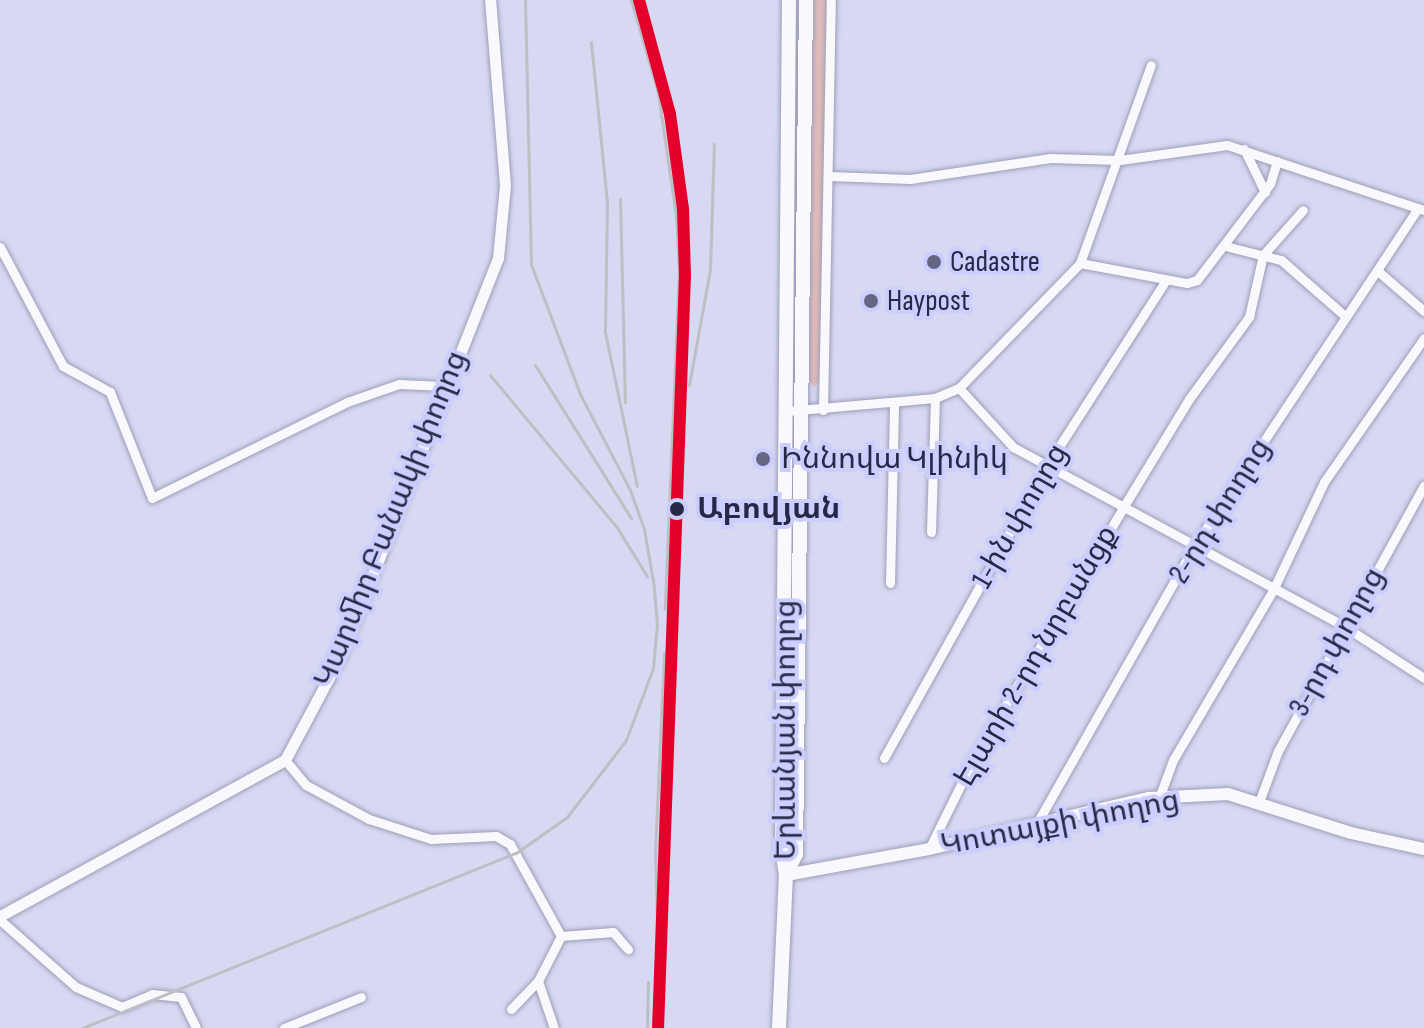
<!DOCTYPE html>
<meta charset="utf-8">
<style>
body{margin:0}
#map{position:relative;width:1424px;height:1028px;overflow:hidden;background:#d7d8f2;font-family:"Sofia Sans Condensed","Noto Sans Armenian",sans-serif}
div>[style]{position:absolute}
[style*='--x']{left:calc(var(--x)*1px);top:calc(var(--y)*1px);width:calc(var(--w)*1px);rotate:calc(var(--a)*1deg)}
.green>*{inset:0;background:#e0bbb9}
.roads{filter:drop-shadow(0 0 2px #9d9eb7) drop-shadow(0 0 2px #9d9eb7)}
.minor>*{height:9px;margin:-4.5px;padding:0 4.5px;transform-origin:4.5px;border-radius:4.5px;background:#f9f9fd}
.tertiary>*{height:11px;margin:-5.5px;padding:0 5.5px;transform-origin:5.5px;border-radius:5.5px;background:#f9f9fd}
.secondary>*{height:12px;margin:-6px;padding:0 6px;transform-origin:6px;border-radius:6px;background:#f9f9fd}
.primary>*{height:14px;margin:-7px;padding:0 7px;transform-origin:7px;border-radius:7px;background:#f9f9fd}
.rail>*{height:3px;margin:-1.5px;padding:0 1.5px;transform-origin:1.5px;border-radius:1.5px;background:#bebec5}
.rail-1>*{height:12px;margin:-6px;padding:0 6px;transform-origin:6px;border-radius:6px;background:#e4002b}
.dots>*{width:22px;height:22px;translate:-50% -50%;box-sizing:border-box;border:4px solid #cbcefe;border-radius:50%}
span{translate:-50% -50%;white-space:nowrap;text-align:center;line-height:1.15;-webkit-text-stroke:8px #cbcefe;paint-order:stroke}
.poi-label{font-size:30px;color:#282846}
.left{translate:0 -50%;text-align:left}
.stop-label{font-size:30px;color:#282846;font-weight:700}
.street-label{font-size:30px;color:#282846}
</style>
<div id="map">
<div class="green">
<div style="clip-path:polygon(813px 0,826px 0,822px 379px,814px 387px,809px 381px)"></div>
</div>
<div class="roads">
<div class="minor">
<div style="--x:1244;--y:149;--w:48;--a:64"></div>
<div style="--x:829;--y:176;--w:81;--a:2.1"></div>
<div style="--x:910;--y:179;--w:142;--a:-8.5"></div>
<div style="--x:1050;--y:158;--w:70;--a:1.6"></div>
<div style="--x:1120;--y:160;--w:108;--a:-8"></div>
<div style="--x:1227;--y:145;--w:207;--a:18.3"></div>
<div style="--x:1225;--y:246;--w:58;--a:14"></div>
<div style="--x:1281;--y:260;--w:86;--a:41.2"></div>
<div style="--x:0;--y:247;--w:135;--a:62.1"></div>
<div style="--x:63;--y:366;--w:54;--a:29"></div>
<div style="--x:110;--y:392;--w:114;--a:68.4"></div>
<div style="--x:152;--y:498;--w:217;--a:-26.2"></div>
<div style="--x:347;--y:402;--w:55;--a:-19.1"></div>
<div style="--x:399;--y:384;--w:45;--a:2.5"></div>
<div style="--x:1080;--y:263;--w:109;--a:10.6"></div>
<div style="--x:1187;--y:283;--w:10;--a:-17"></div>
<div style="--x:1197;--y:280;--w:121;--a:-52.8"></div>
<div style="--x:1270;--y:184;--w:24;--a:-73"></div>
<div style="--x:1379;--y:272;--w:60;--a:40.9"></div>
<div style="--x:959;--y:388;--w:80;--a:47.5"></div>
<div style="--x:1013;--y:447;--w:376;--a:28.4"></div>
<div style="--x:1344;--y:626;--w:95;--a:33"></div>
<div style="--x:823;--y:410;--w:410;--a:-88.9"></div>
<div style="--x:787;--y:411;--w:149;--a:-5"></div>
<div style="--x:935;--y:398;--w:26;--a:-23"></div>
<div style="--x:959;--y:388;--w:174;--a:-45.9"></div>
<div style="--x:1080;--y:263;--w:210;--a:-70.3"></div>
<div style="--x:931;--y:532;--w:134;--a:-88.3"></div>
<div style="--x:890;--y:583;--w:181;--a:-88.7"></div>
<div style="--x:884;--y:758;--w:333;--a:-60.9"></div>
<div style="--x:1046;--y:467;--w:222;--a:-57.3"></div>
<div style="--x:285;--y:760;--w:33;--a:50"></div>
<div style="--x:306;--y:785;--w:72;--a:28.4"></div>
<div style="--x:369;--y:819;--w:65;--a:17.9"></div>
<div style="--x:431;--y:839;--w:65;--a:-2.6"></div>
<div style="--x:496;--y:836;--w:16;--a:30"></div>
<div style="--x:510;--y:844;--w:105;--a:61"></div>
<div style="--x:561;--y:936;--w:51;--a:117.1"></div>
<div style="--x:538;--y:981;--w:50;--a:71.2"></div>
<div style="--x:1159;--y:798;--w:40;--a:-69.8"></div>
<div style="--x:1173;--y:760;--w:197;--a:-59.5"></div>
<div style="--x:1273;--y:590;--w:119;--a:-64.7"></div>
<div style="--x:1324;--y:482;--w:175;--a:-55.2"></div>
<div style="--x:1259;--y:802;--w:54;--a:-69.6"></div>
<div style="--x:1278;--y:751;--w:303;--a:-61.2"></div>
<div style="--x:1037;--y:823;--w:320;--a:-60.4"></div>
<div style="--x:1195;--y:545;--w:404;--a:-56.5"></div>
<div style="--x:929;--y:849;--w:102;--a:-63.7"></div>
<div style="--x:974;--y:758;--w:293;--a:-59.2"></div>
<div style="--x:1124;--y:506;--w:125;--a:-58.7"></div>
<div style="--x:1189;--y:399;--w:102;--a:-53.8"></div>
<div style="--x:1249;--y:317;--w:64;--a:-77.3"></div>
<div style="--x:1263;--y:255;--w:60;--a:-48.4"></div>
<div style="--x:0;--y:920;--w:101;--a:41.4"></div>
<div style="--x:76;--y:987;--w:50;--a:23.5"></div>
<div style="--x:122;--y:1007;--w:33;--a:-23"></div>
<div style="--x:152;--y:994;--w:29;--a:6"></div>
<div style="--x:181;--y:997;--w:34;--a:64"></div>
<div style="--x:561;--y:936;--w:52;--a:-4.4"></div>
<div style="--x:613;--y:932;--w:23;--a:49"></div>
<div style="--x:511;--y:1009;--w:39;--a:-46"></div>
<div style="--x:284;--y:1028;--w:83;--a:-21.9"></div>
</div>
<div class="tertiary">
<div style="--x:0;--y:916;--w:325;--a:-28.7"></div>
<div style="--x:285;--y:760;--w:117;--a:-61.9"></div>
<div style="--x:340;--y:657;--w:429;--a:-68.4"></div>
<div style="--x:498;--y:258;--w:73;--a:-84.5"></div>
<div style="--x:505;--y:185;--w:186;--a:-94.6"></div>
</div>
<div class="secondary">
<div style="--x:786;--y:875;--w:145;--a:-10.3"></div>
<div style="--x:929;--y:849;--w:226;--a:-13.1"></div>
<div style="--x:1149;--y:798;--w:79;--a:-2.9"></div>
<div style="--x:1228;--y:794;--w:129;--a:17.6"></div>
<div style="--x:1351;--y:833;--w:75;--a:12.4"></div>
</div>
<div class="primary">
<div style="--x:786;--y:874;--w:22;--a:-63"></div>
<div style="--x:796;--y:854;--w:854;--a:-89.33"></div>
<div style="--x:779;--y:1028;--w:153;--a:-87.4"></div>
<div style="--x:786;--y:875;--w:26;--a:-99"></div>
<div style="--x:782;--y:849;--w:849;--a:-89.53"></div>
</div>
</div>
<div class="rail">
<div style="--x:631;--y:0;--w:97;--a:73.8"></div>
<div style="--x:658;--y:93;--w:124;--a:81.7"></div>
<div style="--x:676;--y:216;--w:53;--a:86.8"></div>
<div style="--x:679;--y:269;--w:340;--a:92.4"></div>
<div style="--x:591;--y:42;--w:161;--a:84.3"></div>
<div style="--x:607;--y:202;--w:130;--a:90.9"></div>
<div style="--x:605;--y:332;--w:157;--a:78.3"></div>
<div style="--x:620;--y:199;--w:203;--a:88.6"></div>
<div style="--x:535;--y:365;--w:181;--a:57.9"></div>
<div style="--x:490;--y:375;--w:197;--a:50.2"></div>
<div style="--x:616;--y:526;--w:59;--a:58.2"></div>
<div style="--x:689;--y:385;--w:118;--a:-79.7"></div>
<div style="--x:710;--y:269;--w:125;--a:-88.2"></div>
<div style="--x:659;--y:1001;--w:149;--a:-91.5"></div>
<div style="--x:655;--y:852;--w:199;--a:-87.4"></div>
<div style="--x:82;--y:1028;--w:468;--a:-22"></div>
<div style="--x:516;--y:853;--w:62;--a:-35.2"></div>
<div style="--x:567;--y:817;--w:97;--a:-52.5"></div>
<div style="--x:626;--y:740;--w:77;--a:-69.4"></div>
<div style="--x:653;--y:668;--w:44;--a:-84.8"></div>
<div style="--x:657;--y:624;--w:37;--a:-95"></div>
<div style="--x:654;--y:587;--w:59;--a:-99.8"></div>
<div style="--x:644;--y:529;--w:41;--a:-109.7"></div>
<div style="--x:630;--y:490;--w:108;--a:-117.5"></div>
<div style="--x:580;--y:394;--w:139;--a:-110.7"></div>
<div style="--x:531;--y:264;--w:264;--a:-91.3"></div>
<div style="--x:647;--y:1028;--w:46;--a:-88.8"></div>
</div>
<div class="rail-1">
<div style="--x:639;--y:0;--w:118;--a:74.8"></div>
<div style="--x:670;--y:114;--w:96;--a:82.2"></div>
<div style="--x:683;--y:209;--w:66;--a:88.3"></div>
<div style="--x:685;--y:275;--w:753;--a:92.05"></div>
</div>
<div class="dots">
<div style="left:934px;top:262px;background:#656682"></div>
<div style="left:871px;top:301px;background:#656682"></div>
<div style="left:763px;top:459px;background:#656682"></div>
<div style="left:677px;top:509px;background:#282846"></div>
</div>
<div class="poi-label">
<span class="left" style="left:950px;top:262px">Cadastre</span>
<span class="left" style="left:887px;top:301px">Haypost</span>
<span class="left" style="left:781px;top:459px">Իննովա Կլինիկ</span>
</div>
<div class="stop-label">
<span class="left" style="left:697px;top:509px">Աբովյան</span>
</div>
<div class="street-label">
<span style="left:1220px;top:511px;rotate:-58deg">2-րդ փողոց</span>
<span style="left:1020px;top:516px;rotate:-60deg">1-ին փողոց</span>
<span style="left:391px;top:519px;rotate:-68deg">Կարմիր Բանակի փողոց</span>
<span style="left:1337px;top:642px;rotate:-61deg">3-րդ փողոց</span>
<span style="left:1036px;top:656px;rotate:-60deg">Էլարի 2-րդ նրբանցք</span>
<span style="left:786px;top:730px;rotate:-90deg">Երևանյան փողոց</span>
<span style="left:1060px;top:823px;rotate:-11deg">Կոտայքի փողոց</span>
</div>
</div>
